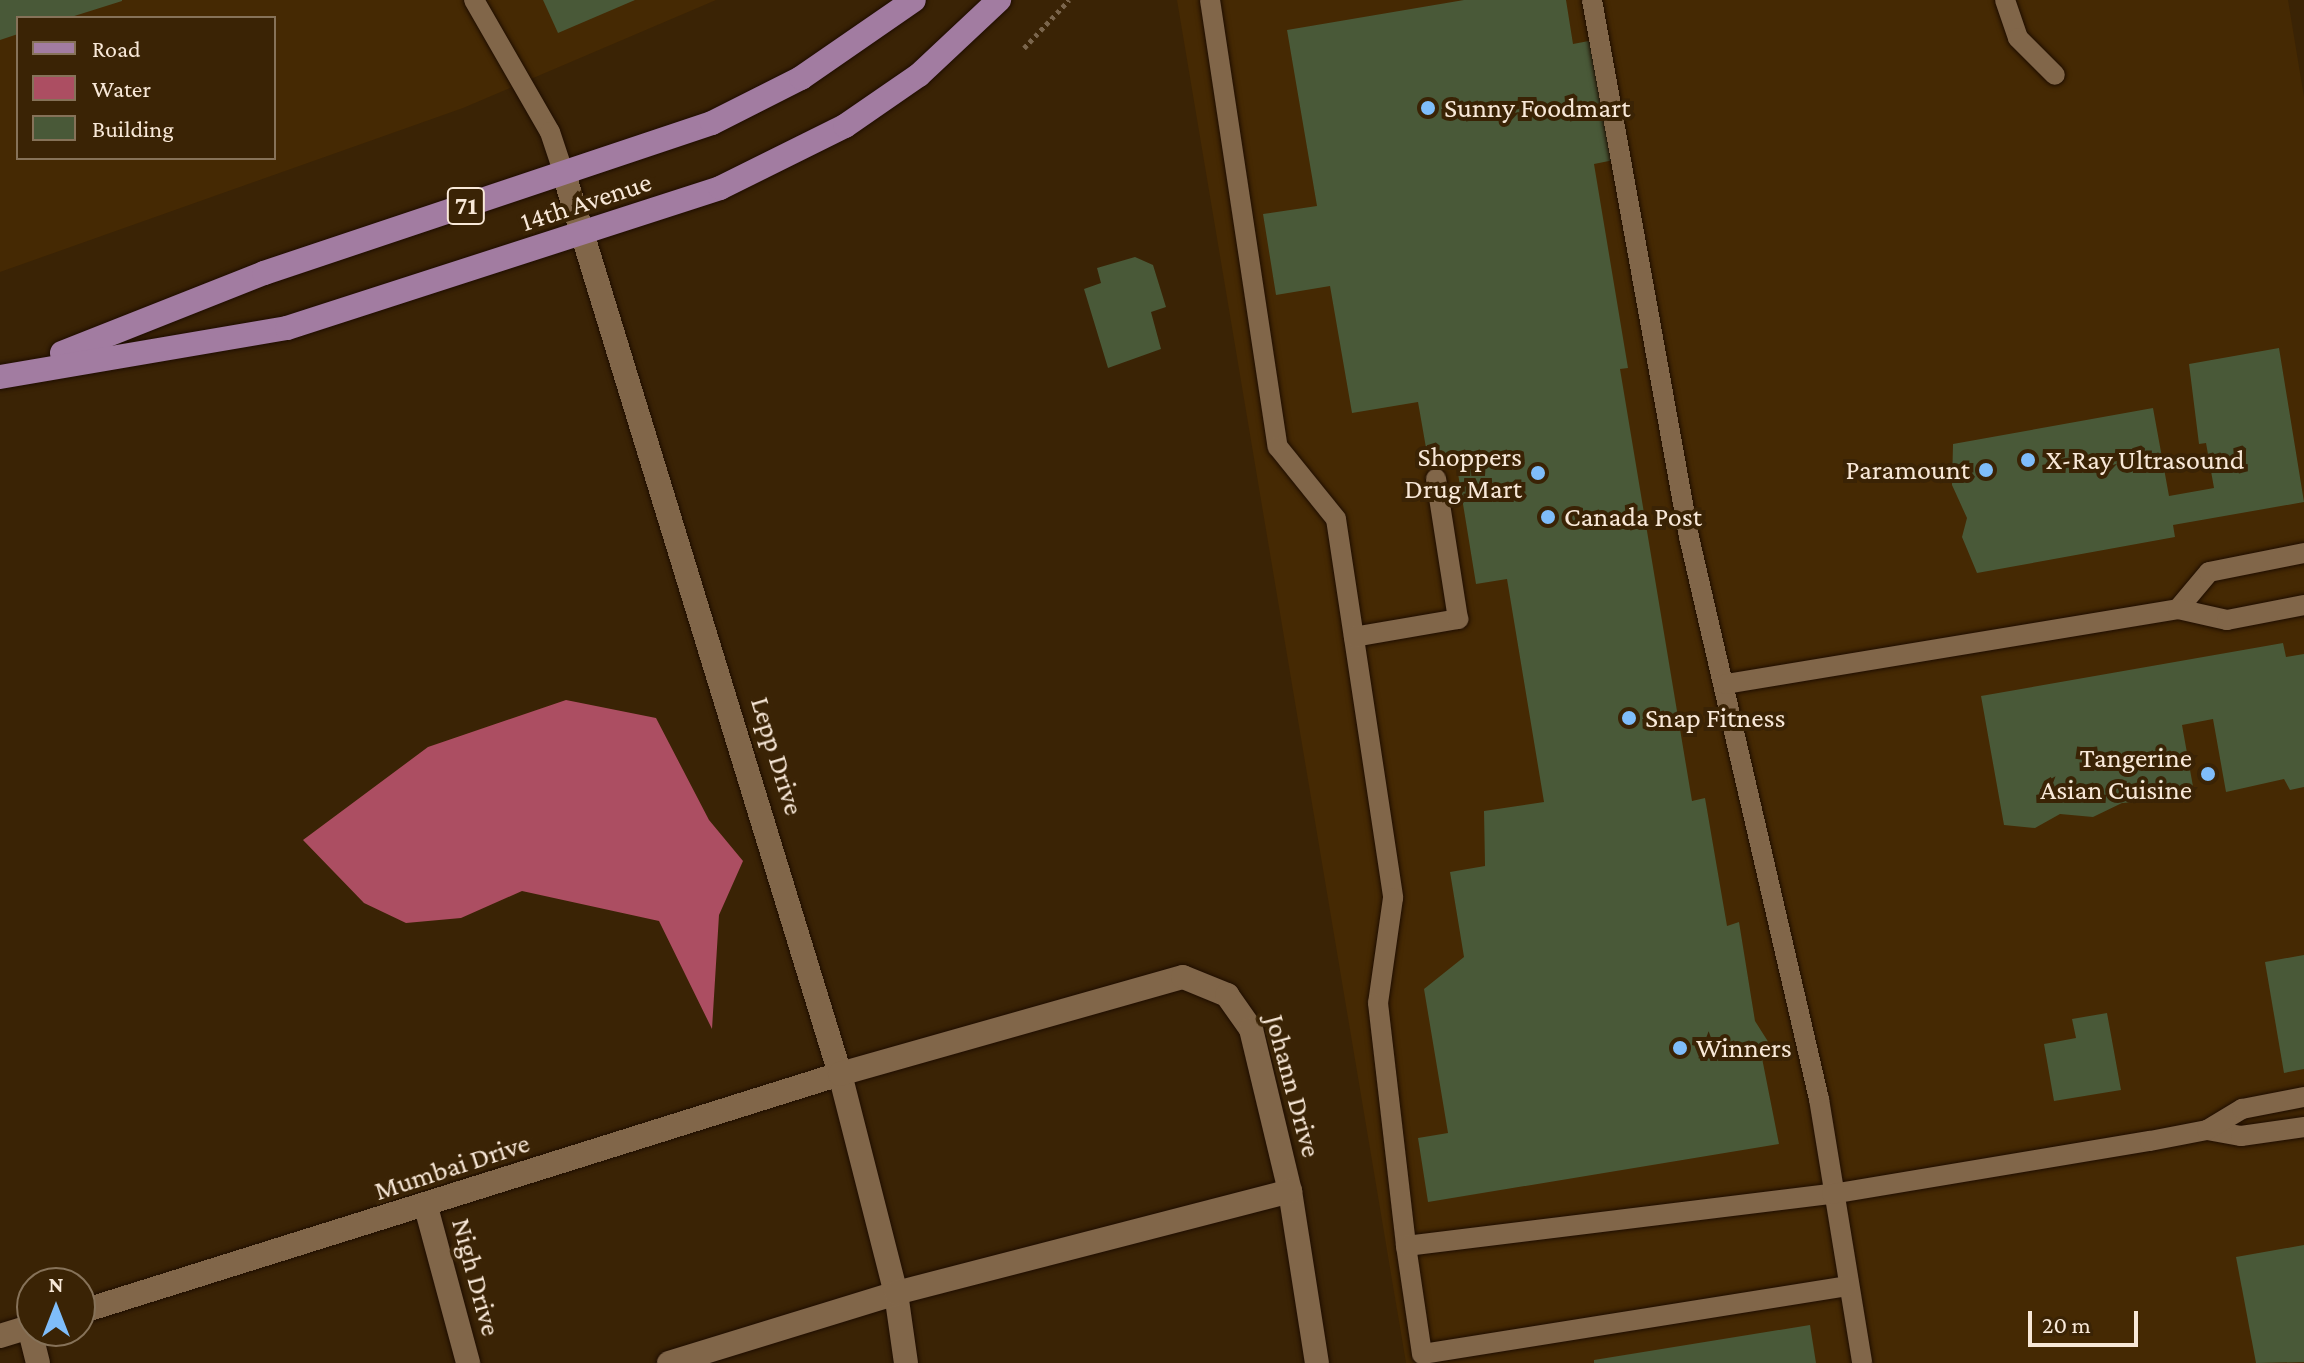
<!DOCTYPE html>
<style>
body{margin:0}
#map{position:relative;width:2304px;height:1363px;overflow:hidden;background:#3a2305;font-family:"Crimson Pro",serif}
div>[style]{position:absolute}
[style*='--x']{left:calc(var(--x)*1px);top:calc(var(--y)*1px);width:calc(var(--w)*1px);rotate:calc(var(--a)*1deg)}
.built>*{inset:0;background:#452903}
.water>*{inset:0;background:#ac4e62}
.building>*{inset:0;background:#495938}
.path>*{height:5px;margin-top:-2.5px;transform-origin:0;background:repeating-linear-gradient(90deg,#7a654c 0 4px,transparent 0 8px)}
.roads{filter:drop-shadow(0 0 2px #1e0d00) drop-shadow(0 0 2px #1e0d00)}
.lane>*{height:20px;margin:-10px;padding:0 10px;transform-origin:10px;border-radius:10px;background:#816649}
.street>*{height:24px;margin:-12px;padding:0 12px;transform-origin:12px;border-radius:12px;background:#816649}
.primary>*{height:24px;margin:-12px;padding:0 12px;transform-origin:12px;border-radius:12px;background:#a27ca1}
.dots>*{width:22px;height:22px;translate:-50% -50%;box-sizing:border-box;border:4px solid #3a2305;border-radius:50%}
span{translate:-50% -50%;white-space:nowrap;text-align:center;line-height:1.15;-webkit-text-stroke:8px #3a2305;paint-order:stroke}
.shield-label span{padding:2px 6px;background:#3a2305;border:2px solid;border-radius:6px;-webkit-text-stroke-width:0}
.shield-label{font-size:26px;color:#f8e8d8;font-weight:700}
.poi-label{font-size:28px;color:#f8e8d8}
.left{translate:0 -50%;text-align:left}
.right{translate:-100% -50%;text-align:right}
.street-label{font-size:28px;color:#f8e8d8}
.legend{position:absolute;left:16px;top:16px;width:260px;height:144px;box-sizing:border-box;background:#3a2305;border:2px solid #867259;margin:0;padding:10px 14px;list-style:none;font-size:24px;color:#f8e8d8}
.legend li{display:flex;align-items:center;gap:16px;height:40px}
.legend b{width:40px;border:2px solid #867259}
.north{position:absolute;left:16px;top:1267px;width:80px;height:80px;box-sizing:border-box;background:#3a2305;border:2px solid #867259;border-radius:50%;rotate:0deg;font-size:22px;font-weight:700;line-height:32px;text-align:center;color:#f8e8d8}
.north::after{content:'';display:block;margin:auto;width:28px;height:36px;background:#7fbdfa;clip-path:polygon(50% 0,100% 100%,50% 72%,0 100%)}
.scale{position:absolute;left:2028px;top:1311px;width:110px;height:36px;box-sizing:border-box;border:4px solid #f8e8d8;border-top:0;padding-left:10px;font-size:24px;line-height:28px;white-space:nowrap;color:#f8e8d8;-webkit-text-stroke:6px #3a2305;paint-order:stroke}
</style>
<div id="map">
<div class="built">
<div style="clip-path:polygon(evenodd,0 0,716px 0,463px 108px,0 272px,0 0,18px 18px,274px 18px,274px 158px,18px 158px,18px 18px)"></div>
<div style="clip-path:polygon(1177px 0,2288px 0,2304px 97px,2304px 1363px,1406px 1363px)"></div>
</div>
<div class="water">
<div style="clip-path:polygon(566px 700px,656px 718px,709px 820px,743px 861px,719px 915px,712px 1029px,659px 921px,522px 891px,461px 918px,406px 923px,364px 903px,303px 840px,428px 747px)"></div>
</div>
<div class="building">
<div style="clip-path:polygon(0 0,122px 0,122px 1px,68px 18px,18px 18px,18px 34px,0 40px)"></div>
<div style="clip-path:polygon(543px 0,635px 0,558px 33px)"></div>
<div style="clip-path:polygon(1464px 0,1566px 0,1573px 44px,1594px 40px,1614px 160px,1594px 164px,1628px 368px,1620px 369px,1692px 801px,1705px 798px,1727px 926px,1739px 922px,1755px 1021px,1774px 1051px,1762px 1058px,1779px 1144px,1428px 1202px,1418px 1138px,1448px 1133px,1424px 989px,1464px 957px,1450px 872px,1485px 866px,1484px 811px,1544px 802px,1507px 579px,1476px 584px,1456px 461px,1429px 465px,1418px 402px,1352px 413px,1330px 286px,1276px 295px,1263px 214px,1317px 206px,1287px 30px)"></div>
<div style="clip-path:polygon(1135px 257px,1153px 265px,1166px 307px,1151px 312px,1161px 349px,1108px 368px,1084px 289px,1101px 283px,1097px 268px)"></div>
<div style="clip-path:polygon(2279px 348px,2304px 502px,2173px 525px,2175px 537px,1977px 573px,1962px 537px,1967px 518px,1952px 485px,1953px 444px,2153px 408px,2169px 496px,2214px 488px,2206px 443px,2199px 444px,2189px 364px)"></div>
<div style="clip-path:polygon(2283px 643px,2286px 657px,2304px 654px,2304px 787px,2290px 790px,2284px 779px,2226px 792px,2213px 719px,2182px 725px,2194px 792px,2183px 798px,2122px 803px,2093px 817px,2060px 814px,2035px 828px,2004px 825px,1981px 696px)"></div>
<div style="clip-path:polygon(2304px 955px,2304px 1069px,2284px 1073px,2265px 962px)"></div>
<div style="clip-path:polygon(2107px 1013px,2121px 1090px,2054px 1101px,2044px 1044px,2076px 1038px,2072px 1019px)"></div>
<div style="clip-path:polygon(2304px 1245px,2304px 1362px,2256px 1363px,2236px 1257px)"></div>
<div style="clip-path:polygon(1810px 1325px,1816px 1363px,1594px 1363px,1594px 1360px)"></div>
</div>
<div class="path">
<div style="--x:1024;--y:48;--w:66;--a:-46.8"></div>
</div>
<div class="roads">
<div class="lane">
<div style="--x:474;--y:0;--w:152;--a:60.1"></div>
<div style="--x:550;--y:132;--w:44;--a:71.6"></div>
<div style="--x:1210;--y:0;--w:452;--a:81.4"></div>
<div style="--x:1278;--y:447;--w:92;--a:51.1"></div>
<div style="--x:1336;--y:519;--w:383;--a:81.4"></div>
<div style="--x:1393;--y:898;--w:106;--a:98.1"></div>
<div style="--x:1378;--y:1003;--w:245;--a:83.4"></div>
<div style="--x:1592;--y:0;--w:546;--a:79.76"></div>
<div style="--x:1689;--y:537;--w:577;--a:76.98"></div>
<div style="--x:1819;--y:1099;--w:267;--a:80.7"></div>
<div style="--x:2005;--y:0;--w:40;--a:71.1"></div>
<div style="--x:2018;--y:38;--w:52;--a:45"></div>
<div style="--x:2178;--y:609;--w:48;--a:-50"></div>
<div style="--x:2209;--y:572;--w:97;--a:-11.3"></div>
<div style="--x:1354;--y:637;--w:106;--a:-9.8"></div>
<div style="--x:1458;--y:619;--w:142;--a:-98.9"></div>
<div style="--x:1726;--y:684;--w:458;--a:-9.4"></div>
<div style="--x:2178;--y:609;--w:50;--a:12.7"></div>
<div style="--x:2227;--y:620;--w:78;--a:-11"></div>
<div style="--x:2207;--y:1130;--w:35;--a:10"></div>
<div style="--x:2241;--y:1136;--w:64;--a:-8.1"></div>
<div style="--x:1848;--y:1286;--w:431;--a:170.9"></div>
<div style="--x:1422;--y:1354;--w:109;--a:-98.4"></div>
<div style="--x:1406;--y:1246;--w:429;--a:-7"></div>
<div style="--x:1832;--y:1194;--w:322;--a:-9.5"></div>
<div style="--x:2150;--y:1141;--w:58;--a:-10.9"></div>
<div style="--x:2207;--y:1130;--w:41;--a:-31"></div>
<div style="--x:2242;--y:1109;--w:63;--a:-11"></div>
</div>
<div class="street">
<div style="--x:564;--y:174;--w:941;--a:72.95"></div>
<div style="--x:840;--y:1074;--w:226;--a:75.7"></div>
<div style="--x:896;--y:1293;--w:71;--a:81.9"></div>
<div style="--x:426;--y:1207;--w:162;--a:74.9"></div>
<div style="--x:80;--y:1312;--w:796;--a:-17.39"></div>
<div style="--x:840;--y:1074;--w:356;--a:-15.8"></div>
<div style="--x:1183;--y:977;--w:48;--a:22.2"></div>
<div style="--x:1227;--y:995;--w:42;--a:54.8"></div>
<div style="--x:1251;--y:1029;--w:167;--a:76.5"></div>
<div style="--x:1290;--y:1191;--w:174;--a:81.1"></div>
<div style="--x:29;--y:1327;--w:37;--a:76"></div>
<div style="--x:0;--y:1336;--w:34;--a:-17"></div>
<div style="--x:669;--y:1363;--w:238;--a:-17.1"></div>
<div style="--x:896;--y:1293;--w:407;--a:-14.5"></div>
</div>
<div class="primary">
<div style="--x:62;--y:353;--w:217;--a:-21.6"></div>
<div style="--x:264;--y:273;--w:472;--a:-18.5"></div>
<div style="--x:712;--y:123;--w:100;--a:-26.8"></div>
<div style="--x:801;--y:78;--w:137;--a:-34.6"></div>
<div style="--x:0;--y:377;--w:291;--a:-9.7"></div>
<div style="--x:287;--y:328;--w:455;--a:-17.9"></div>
<div style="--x:720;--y:188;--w:140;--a:-26.4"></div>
<div style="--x:845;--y:126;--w:90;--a:-34.6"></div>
<div style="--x:919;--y:75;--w:110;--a:-43.2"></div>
</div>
</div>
<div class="dots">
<div style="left:1428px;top:108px;background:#7fbdfa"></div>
<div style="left:2028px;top:460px;background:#7fbdfa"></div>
<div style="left:1986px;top:470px;background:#7fbdfa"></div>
<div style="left:1538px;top:473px;background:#7fbdfa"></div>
<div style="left:1548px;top:517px;background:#7fbdfa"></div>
<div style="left:1629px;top:718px;background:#7fbdfa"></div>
<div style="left:2208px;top:774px;background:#7fbdfa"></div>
<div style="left:1680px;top:1048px;background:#7fbdfa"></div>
</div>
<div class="shield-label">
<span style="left:466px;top:206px">71</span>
</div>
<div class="poi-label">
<span class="left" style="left:1444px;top:108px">Sunny Foodmart</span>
<span class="right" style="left:1522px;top:473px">Shoppers<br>Drug Mart</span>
<span class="left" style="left:2046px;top:460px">X-Ray Ultrasound</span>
<span class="right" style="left:1970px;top:470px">Paramount</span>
<span class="left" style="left:1564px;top:517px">Canada Post</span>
<span class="left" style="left:1645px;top:718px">Snap Fitness</span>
<span class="right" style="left:2192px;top:774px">Tangerine<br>Asian Cuisine</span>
<span class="left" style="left:1696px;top:1048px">Winners</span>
</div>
<div class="street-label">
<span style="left:586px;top:202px;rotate:-18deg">14th Avenue</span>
<span style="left:777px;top:756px;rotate:73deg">Lepp Drive</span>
<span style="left:1293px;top:1086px;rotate:75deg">Johann Drive</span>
<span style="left:452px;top:1167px;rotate:-18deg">Mumbai Drive</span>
<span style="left:476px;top:1277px;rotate:75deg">Nigh Drive</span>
</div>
<ul class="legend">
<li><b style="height:10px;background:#a27ca1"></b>Road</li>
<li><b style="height:22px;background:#ac4e62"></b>Water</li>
<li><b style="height:22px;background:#495938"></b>Building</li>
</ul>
<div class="north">N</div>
<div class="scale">20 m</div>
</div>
